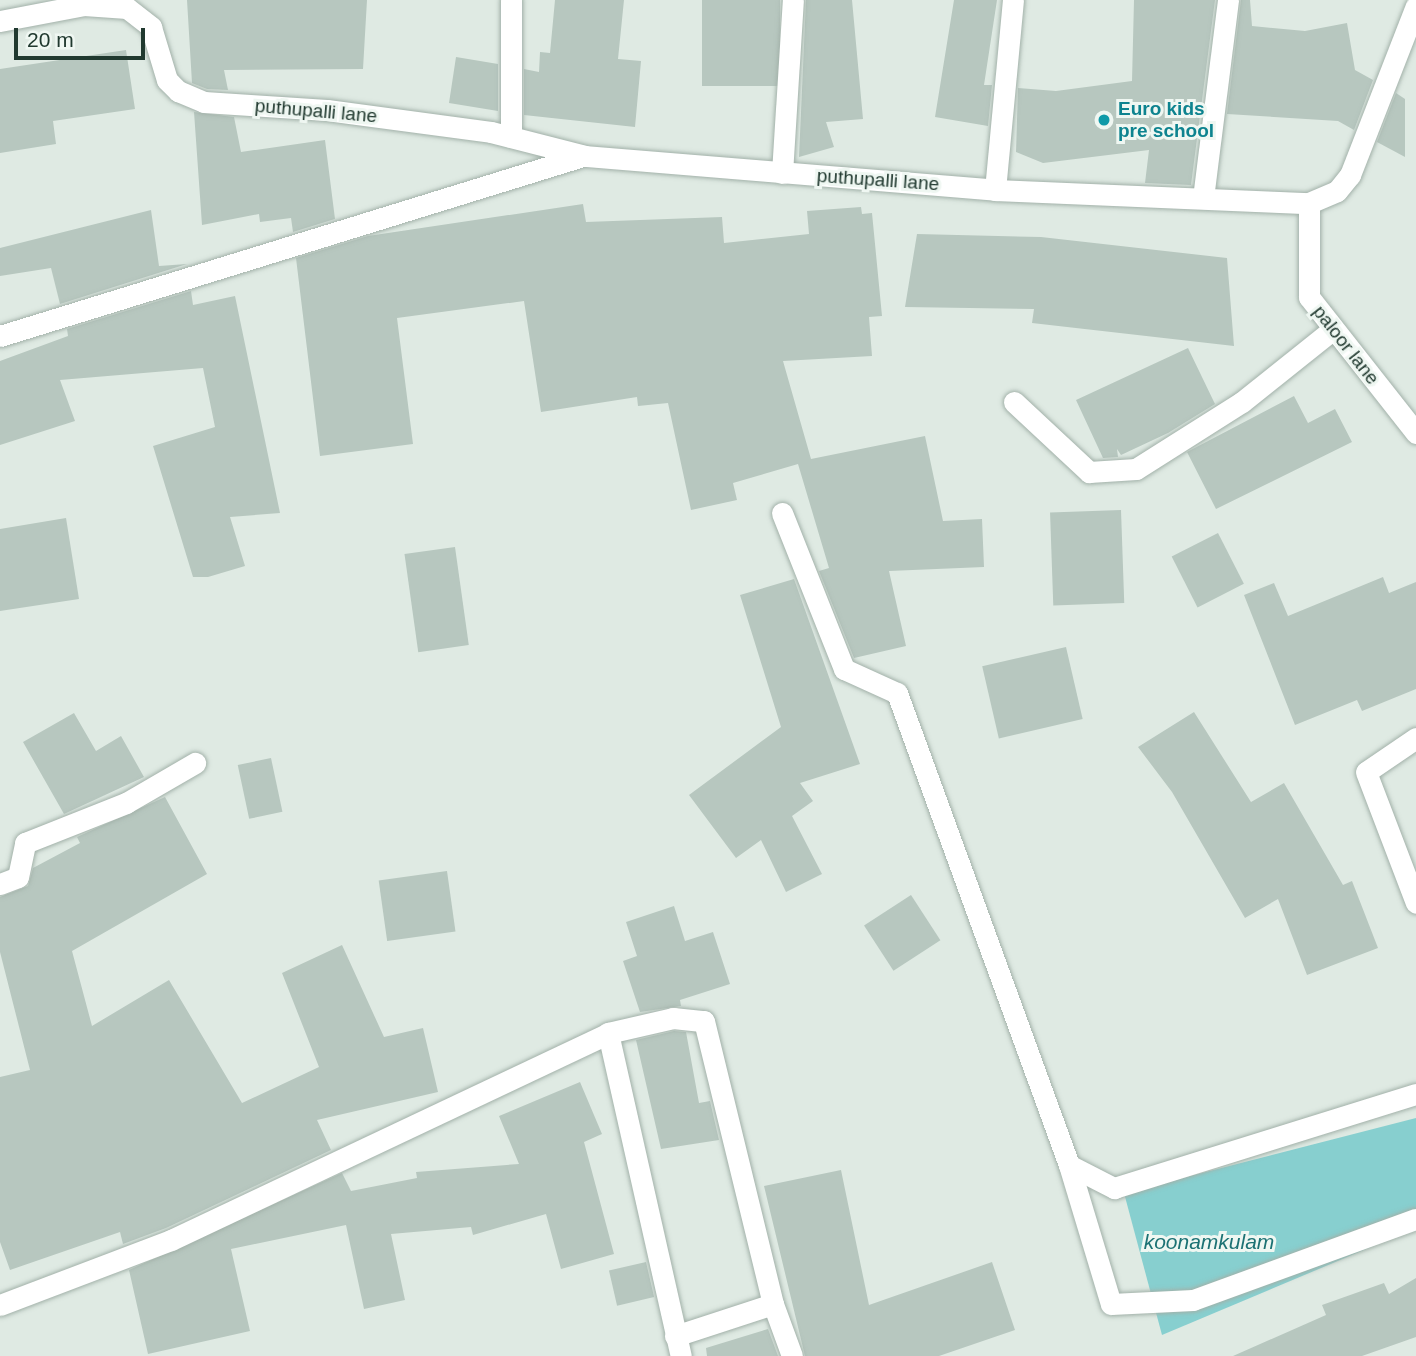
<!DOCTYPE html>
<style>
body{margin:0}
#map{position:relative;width:1416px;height:1356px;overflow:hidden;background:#dfeae3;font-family:Arial,sans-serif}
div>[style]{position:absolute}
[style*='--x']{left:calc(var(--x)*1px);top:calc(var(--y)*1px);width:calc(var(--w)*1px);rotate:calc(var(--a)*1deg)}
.water>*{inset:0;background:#87cfcf}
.building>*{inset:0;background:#b7c7bf;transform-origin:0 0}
.roads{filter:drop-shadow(0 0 2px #a2b1a9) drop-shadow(0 0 2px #a2b1a9)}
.minor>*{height:21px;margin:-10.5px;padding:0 10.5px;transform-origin:10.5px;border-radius:10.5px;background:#fff}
.dots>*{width:19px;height:19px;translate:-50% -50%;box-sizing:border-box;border:4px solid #eff7f2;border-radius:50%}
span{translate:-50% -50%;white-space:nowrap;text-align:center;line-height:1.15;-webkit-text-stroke:6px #eff7f2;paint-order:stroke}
.culture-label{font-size:19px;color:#0d838f;font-weight:700}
.left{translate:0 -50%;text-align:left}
.street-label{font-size:19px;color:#20392f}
.water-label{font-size:21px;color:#1c7274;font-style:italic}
.scale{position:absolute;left:14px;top:28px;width:131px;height:32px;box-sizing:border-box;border:4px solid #20392f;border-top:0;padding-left:9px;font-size:21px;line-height:24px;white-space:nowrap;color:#20392f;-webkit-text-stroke:5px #eff7f2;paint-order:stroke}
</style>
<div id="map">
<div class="water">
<div style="clip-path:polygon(1416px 1118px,1416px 1228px,1162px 1335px,1124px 1193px)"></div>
</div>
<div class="building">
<div style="clip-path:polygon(187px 0,367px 0,363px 69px,224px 70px,228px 90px,207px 89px,192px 83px)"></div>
<div style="clip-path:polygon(555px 0,624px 0,618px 59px,641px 61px,635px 127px,524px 115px,524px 69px,539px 72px,540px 52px,550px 53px)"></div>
<div style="left:702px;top:0;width:78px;height:86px"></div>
<div style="clip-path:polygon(806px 0,852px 0,863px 119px,826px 122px,834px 147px,799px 157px)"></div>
<div style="clip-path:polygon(954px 0,997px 0,984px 85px,992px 85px,988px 126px,935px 117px)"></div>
<div style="clip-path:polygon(1134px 0,1215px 0,1191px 185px,1145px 183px,1149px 150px,1043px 163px,1016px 152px,1018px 88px,1056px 91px,1132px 81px)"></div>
<div style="clip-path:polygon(1241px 0,1250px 0,1252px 26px,1305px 31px,1347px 23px,1355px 70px,1373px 80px,1354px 130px,1338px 121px,1227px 114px)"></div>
<div style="clip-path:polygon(126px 50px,135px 109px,53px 121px,56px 144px,0 153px,0 69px)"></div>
<div style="clip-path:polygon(456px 57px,498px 64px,498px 111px,449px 103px)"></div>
<div style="clip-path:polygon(1396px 93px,1405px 99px,1405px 157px,1377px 142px)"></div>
<div style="clip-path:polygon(194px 112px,234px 117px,241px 152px,325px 140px,335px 219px,293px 232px,291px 218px,260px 222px,259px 214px,202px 225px)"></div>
<div style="clip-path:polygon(583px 204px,586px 222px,722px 217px,724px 243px,809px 234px,807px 211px,861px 207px,862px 214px,872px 213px,882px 316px,869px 317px,872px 356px,783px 361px,811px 459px,925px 436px,943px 521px,982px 519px,984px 567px,889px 571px,906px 646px,854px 658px,819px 571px,829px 568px,798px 464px,733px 483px,737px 500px,691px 510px,668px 403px,638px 406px,637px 397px,541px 412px,524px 301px,397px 318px,413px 444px,320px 456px,296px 258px,368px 236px)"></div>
<div style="clip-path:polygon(151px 210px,159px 266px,187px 264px,60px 304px,51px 268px,0 276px,0 248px)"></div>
<div style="clip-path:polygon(917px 234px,1041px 237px,1227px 258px,1234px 346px,1032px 323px,1034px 309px,905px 307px)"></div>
<div style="clip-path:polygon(191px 291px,193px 305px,235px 296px,280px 513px,230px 517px,245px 566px,208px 577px,193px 577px,153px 446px,215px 427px,203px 368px,60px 380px,75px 421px,0 445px,0 361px,68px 336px,67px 329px)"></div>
<div style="clip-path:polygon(1188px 348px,1215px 404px,1168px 433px,1121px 455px,1117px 449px,1118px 457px,1103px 458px,1076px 400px)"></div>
<div style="clip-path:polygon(1294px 396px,1308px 423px,1335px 409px,1352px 442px,1216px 509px,1187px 452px)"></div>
<div style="left:1121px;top:510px;width:93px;height:71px;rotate:88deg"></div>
<div style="clip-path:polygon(66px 518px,79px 599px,0 611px,0 529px)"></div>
<div style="left:1218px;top:533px;width:57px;height:52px;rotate:63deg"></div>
<div style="left:455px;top:547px;width:99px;height:51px;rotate:82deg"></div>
<div style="clip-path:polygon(1383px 577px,1389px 593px,1416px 582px,1416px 689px,1362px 711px,1357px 700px,1295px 725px,1244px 595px,1274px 583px,1288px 616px)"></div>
<div style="clip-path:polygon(794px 579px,860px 764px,800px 783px,813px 801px,792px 816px,822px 874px,786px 892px,761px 840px,736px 858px,689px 795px,781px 727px,740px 595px)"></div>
<div style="left:1066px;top:647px;width:74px;height:86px;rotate:77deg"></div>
<div style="clip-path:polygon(1194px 712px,1251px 802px,1284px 783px,1343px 885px,1352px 881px,1378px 948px,1307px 975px,1278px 899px,1245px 918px,1172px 792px,1138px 747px)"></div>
<div style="clip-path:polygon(74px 713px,96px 751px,121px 736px,144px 777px,64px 814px,23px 742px)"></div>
<div style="left:271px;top:758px;width:55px;height:34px;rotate:78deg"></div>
<div style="clip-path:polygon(165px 797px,207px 874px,72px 951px,92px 1026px,169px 980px,242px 1103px,319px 1067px,282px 973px,342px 945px,384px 1037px,423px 1028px,438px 1092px,317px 1120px,331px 1150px,166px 1228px,123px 1244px,120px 1232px,10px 1270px,0 1242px,0 1077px,30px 1070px,0 952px,0 897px,28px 886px,33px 868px,80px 843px,77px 837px)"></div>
<div style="left:447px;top:871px;width:61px;height:69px;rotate:82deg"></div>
<div style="left:911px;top:895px;width:54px;height:56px;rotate:57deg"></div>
<div style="clip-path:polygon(674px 906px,685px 941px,713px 932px,730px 984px,680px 1000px,681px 1006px,640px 1012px,623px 961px,637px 956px,626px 922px)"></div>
<div style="clip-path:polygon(674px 1031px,686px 1032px,699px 1103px,710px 1101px,719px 1140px,661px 1149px,636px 1040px)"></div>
<div style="clip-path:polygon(580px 1082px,602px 1134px,584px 1142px,614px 1254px,561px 1269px,546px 1214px,473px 1235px,471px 1227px,391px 1234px,405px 1300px,364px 1309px,346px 1225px,231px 1249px,250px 1331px,148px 1354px,129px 1270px,342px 1173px,351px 1191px,417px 1178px,416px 1172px,519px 1164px,499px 1116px)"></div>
<div style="clip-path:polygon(841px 1170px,869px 1305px,992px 1262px,1015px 1330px,939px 1356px,805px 1356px,764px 1186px)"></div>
<div style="left:646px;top:1262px;width:36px;height:38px;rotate:77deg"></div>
<div style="clip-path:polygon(1416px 1278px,1416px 1337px,1362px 1356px,1233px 1356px,1326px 1315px,1322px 1305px,1384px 1283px,1389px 1294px)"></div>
<div style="clip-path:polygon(768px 1329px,778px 1356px,707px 1356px,706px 1348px)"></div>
</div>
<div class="roads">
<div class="minor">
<div style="--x:511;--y:0;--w:137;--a:90"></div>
<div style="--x:0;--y:21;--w:86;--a:-10.8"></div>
<div style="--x:84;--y:5;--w:43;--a:4"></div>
<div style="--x:127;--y:8;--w:31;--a:38"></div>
<div style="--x:151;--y:27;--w:55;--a:73.2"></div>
<div style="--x:167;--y:80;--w:16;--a:45"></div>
<div style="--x:178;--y:91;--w:28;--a:23"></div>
<div style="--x:204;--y:102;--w:123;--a:3.7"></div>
<div style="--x:327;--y:110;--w:165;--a:7.6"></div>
<div style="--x:491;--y:132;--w:97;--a:14.3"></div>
<div style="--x:585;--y:156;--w:411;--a:4.7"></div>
<div style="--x:995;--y:190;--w:314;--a:2.4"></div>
<div style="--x:1309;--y:203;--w:30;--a:-23"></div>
<div style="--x:1337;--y:191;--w:21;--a:-51"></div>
<div style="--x:1350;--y:175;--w:181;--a:-68.7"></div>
<div style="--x:782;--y:173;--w:173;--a:-86.4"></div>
<div style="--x:995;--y:190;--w:191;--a:-84.6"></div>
<div style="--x:1203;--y:198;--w:200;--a:-82.8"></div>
<div style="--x:1309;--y:203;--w:94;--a:90"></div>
<div style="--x:1309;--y:297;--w:173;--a:51.8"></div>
<div style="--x:0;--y:336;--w:610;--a:-17.16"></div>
<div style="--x:1014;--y:402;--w:103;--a:43"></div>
<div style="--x:1089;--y:472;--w:47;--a:-3.7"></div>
<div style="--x:1136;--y:469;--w:125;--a:-32.3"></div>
<div style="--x:1242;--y:402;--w:114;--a:-38.6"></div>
<div style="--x:782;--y:513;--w:168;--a:68.3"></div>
<div style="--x:844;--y:669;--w:58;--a:24.4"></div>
<div style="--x:897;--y:693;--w:502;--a:69.98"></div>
<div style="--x:1069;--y:1165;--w:51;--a:27.1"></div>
<div style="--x:1114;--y:1188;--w:316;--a:-17.3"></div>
<div style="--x:1416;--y:738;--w:60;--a:145.8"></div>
<div style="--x:1366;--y:772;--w:140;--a:69.1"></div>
<div style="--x:0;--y:884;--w:19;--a:-21"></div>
<div style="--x:18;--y:877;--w:35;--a:-78"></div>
<div style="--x:25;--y:843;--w:109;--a:-21.6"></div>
<div style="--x:126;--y:803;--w:80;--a:-30.1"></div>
<div style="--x:608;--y:1033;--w:331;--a:77.3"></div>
<div style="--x:1069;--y:1165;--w:145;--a:73.2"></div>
<div style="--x:1111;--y:1304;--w:82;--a:-2.8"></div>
<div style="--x:1193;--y:1300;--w:237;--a:-20"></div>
<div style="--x:0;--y:1305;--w:183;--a:-20.8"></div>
<div style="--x:171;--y:1240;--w:484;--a:-25.3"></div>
<div style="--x:608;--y:1033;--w:67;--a:-13"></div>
<div style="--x:673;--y:1018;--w:31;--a:6"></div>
<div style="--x:704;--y:1021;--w:291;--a:76.3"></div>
<div style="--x:773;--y:1304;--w:55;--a:69.9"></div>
<div style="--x:675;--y:1336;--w:103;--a:-18.1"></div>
</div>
</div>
<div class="dots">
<div style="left:1104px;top:120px;background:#0f9aa8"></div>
</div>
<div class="culture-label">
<span class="left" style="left:1118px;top:120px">Euro kids<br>pre school</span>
</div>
<div class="street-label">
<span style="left:316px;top:111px;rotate:5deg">puthupalli lane</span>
<span style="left:878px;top:180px;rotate:4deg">puthupalli lane</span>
<span style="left:1346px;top:345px;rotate:52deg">paloor lane</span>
</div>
<div class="water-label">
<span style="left:1209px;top:1242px">koonamkulam</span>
</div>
<div class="scale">20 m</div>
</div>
